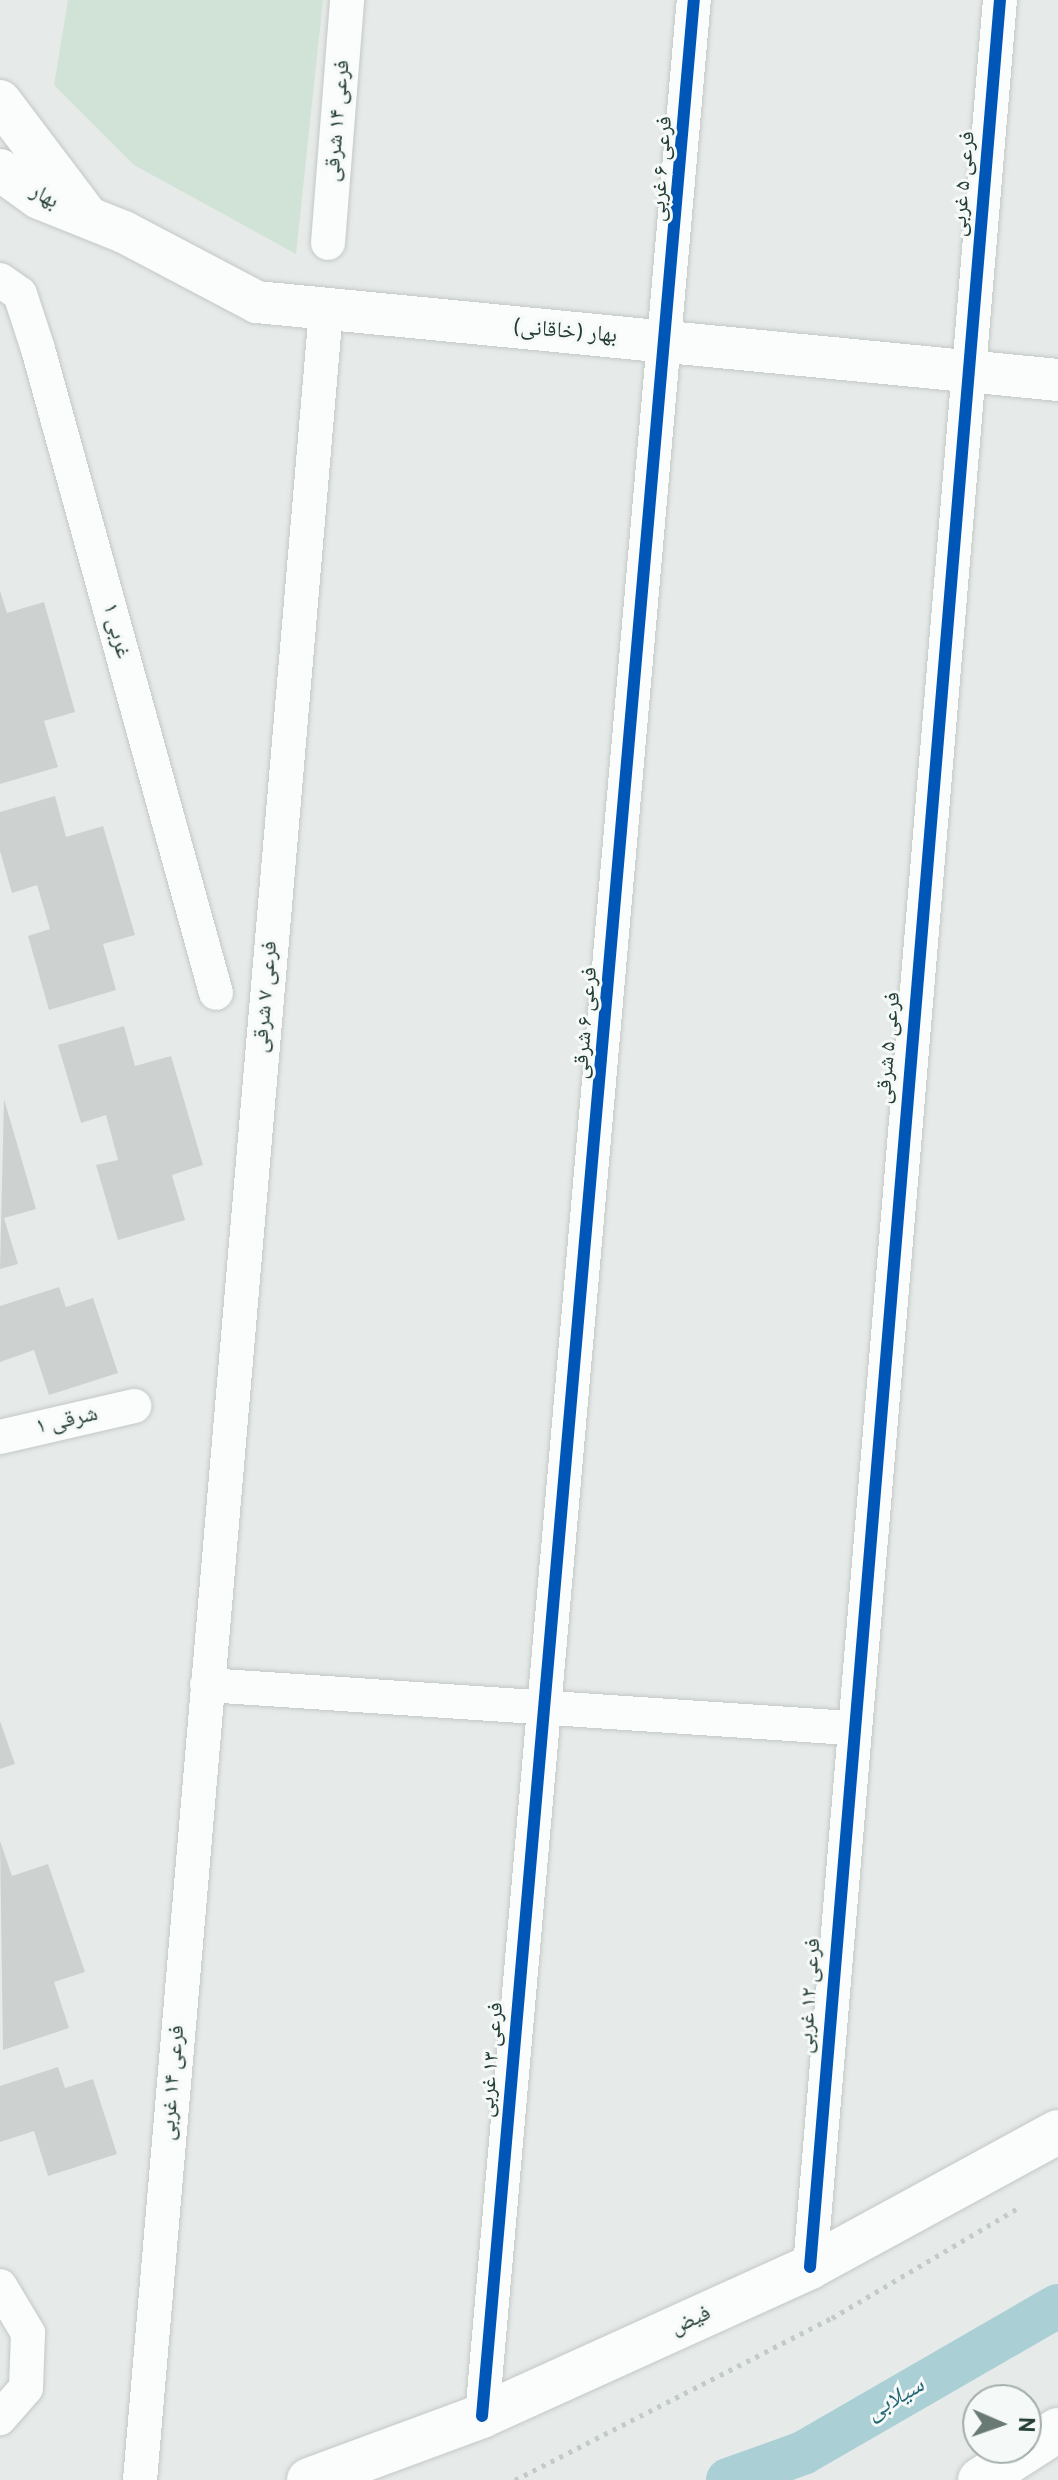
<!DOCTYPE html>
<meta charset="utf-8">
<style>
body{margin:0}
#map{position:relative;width:1058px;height:2480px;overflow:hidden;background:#e6ebe9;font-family:Overpass,"Noto Naskh Arabic",sans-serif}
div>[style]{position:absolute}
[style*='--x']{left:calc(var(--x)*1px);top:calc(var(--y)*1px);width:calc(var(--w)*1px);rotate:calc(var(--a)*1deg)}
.green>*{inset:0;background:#d1e3d6}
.canal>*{height:44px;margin:-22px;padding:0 22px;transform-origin:22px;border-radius:22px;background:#aacfd5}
.building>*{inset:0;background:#cdd2d0}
.path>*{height:5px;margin-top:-2.5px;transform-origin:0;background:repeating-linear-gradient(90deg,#c2cbc7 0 4px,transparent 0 10px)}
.roads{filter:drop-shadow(0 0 2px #c3c8c6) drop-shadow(0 0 2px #c3c8c6)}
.minor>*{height:34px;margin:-17px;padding:0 17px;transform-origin:17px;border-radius:17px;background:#fbfcfc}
.tertiary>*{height:42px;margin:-21px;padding:0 21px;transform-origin:21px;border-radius:21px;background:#fbfcfc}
.secondary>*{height:44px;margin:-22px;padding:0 22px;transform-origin:22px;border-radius:22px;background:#fbfcfc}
.cycleway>*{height:12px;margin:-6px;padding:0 6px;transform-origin:6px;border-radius:6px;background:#0057b8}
span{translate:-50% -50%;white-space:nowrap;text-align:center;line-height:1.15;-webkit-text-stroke:6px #f5f9f7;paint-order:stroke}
.street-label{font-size:22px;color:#253d37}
.water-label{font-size:24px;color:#236675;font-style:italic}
.north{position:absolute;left:962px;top:2384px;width:80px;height:80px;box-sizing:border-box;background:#f5f9f7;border:2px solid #a2aeaa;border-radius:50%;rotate:92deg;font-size:22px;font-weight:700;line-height:32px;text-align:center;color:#253d37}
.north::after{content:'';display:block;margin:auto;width:28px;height:36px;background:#697a75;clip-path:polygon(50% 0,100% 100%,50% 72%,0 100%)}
</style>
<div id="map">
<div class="green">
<div style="clip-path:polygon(68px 0,323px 0,296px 254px,134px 165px,54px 85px)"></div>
</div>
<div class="canal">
<div style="--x:728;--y:2480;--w:80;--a:-19.8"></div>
<div style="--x:803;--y:2453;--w:294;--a:-30"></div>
</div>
<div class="building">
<div style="clip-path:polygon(0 591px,7px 613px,44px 602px,75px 712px,44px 721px,58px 767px,0 784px)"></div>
<div style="clip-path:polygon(55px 796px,66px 837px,103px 826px,135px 935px,103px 944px,116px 990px,49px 1010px,28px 936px,50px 929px,37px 885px,12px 893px,0 851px,0 812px)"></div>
<div style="clip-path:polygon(124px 1026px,135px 1066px,171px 1056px,203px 1165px,172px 1175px,185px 1220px,118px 1240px,96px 1165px,118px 1160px,106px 1115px,81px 1123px,58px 1045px)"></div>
<div style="clip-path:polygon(4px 1099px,36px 1209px,4px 1218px,18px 1264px,0 1269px)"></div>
<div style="clip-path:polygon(59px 1287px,66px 1307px,93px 1298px,118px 1373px,49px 1395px,34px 1350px,0 1362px,0 1306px)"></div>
<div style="clip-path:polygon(0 1721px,15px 1764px,0 1769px)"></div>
<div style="clip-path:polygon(0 1841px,12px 1876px,48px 1864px,85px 1972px,54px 1982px,69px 2028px,3px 2050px)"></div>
<div style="clip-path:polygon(58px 2067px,65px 2088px,93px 2079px,117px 2154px,48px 2176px,34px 2131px,0 2142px,0 2086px)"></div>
</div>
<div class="path">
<div style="--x:515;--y:2480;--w:356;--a:-27.1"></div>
<div style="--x:832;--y:2318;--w:214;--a:-30.6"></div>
</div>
<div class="roads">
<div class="minor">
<div style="--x:328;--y:243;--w:244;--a:-85.5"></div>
<div style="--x:0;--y:280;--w:24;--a:35"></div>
<div style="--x:20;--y:294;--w:58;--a:71.9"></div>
<div style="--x:38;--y:349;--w:668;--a:74.55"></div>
<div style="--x:0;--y:1437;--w:138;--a:-13"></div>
<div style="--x:207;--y:1685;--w:644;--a:3.83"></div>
<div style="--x:810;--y:2267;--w:2275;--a:-85.21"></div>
<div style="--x:0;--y:2286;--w:55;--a:59.2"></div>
<div style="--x:28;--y:2333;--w:55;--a:92.1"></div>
<div style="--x:26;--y:2388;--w:40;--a:131"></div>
<div style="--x:482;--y:2416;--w:2425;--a:-84.99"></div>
<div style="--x:140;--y:2480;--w:2179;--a:-85.1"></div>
</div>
<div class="tertiary">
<div style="--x:0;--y:101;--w:139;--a:52.9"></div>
<div style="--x:0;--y:170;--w:48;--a:35.7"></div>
<div style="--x:39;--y:198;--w:92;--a:21.8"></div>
<div style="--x:124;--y:232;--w:150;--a:27.8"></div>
<div style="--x:257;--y:302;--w:805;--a:5.56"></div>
</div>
<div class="secondary">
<div style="--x:309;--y:2480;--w:184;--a:-20.3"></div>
<div style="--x:482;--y:2416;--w:360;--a:-24.4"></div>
<div style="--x:810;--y:2267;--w:282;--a:-28.6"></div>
<div style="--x:980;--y:2480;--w:93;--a:-32.7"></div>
</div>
</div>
<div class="cycleway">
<div style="--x:810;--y:2267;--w:2275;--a:-85.21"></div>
<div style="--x:482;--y:2416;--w:2425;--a:-84.99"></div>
</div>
<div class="street-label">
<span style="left:338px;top:121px;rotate:-85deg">فرعی ۱۴ شرقی</span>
<span style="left:662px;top:169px;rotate:-86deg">فرعی ۶ غربی</span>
<span style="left:964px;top:184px;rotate:-85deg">فرعی ۵ غربی</span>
<span style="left:44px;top:197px;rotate:28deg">بهار</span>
<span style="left:565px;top:332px;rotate:5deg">بهار (خاقانی)</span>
<span style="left:116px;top:631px;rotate:75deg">۱ غربی</span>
<span style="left:266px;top:997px;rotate:-85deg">فرعی ۷ شرقی</span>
<span style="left:586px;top:1023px;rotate:-85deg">فرعی ۶ شرقی</span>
<span style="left:889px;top:1048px;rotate:-85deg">فرعی ۵ شرقی</span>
<span style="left:67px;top:1421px;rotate:-13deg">۱ شرقی</span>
<span style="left:810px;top:1996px;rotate:-86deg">فرعی ۱۲ غربی</span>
<span style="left:492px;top:2060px;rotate:-85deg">فرعی ۱۳ غربی</span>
<span style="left:173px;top:2083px;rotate:-85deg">فرعی ۱۴ غربی</span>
<span style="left:691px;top:2321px;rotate:-24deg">فیض</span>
</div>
<div class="water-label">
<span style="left:896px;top:2400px;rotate:-30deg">سیلابی</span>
</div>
<div class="north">N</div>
</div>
